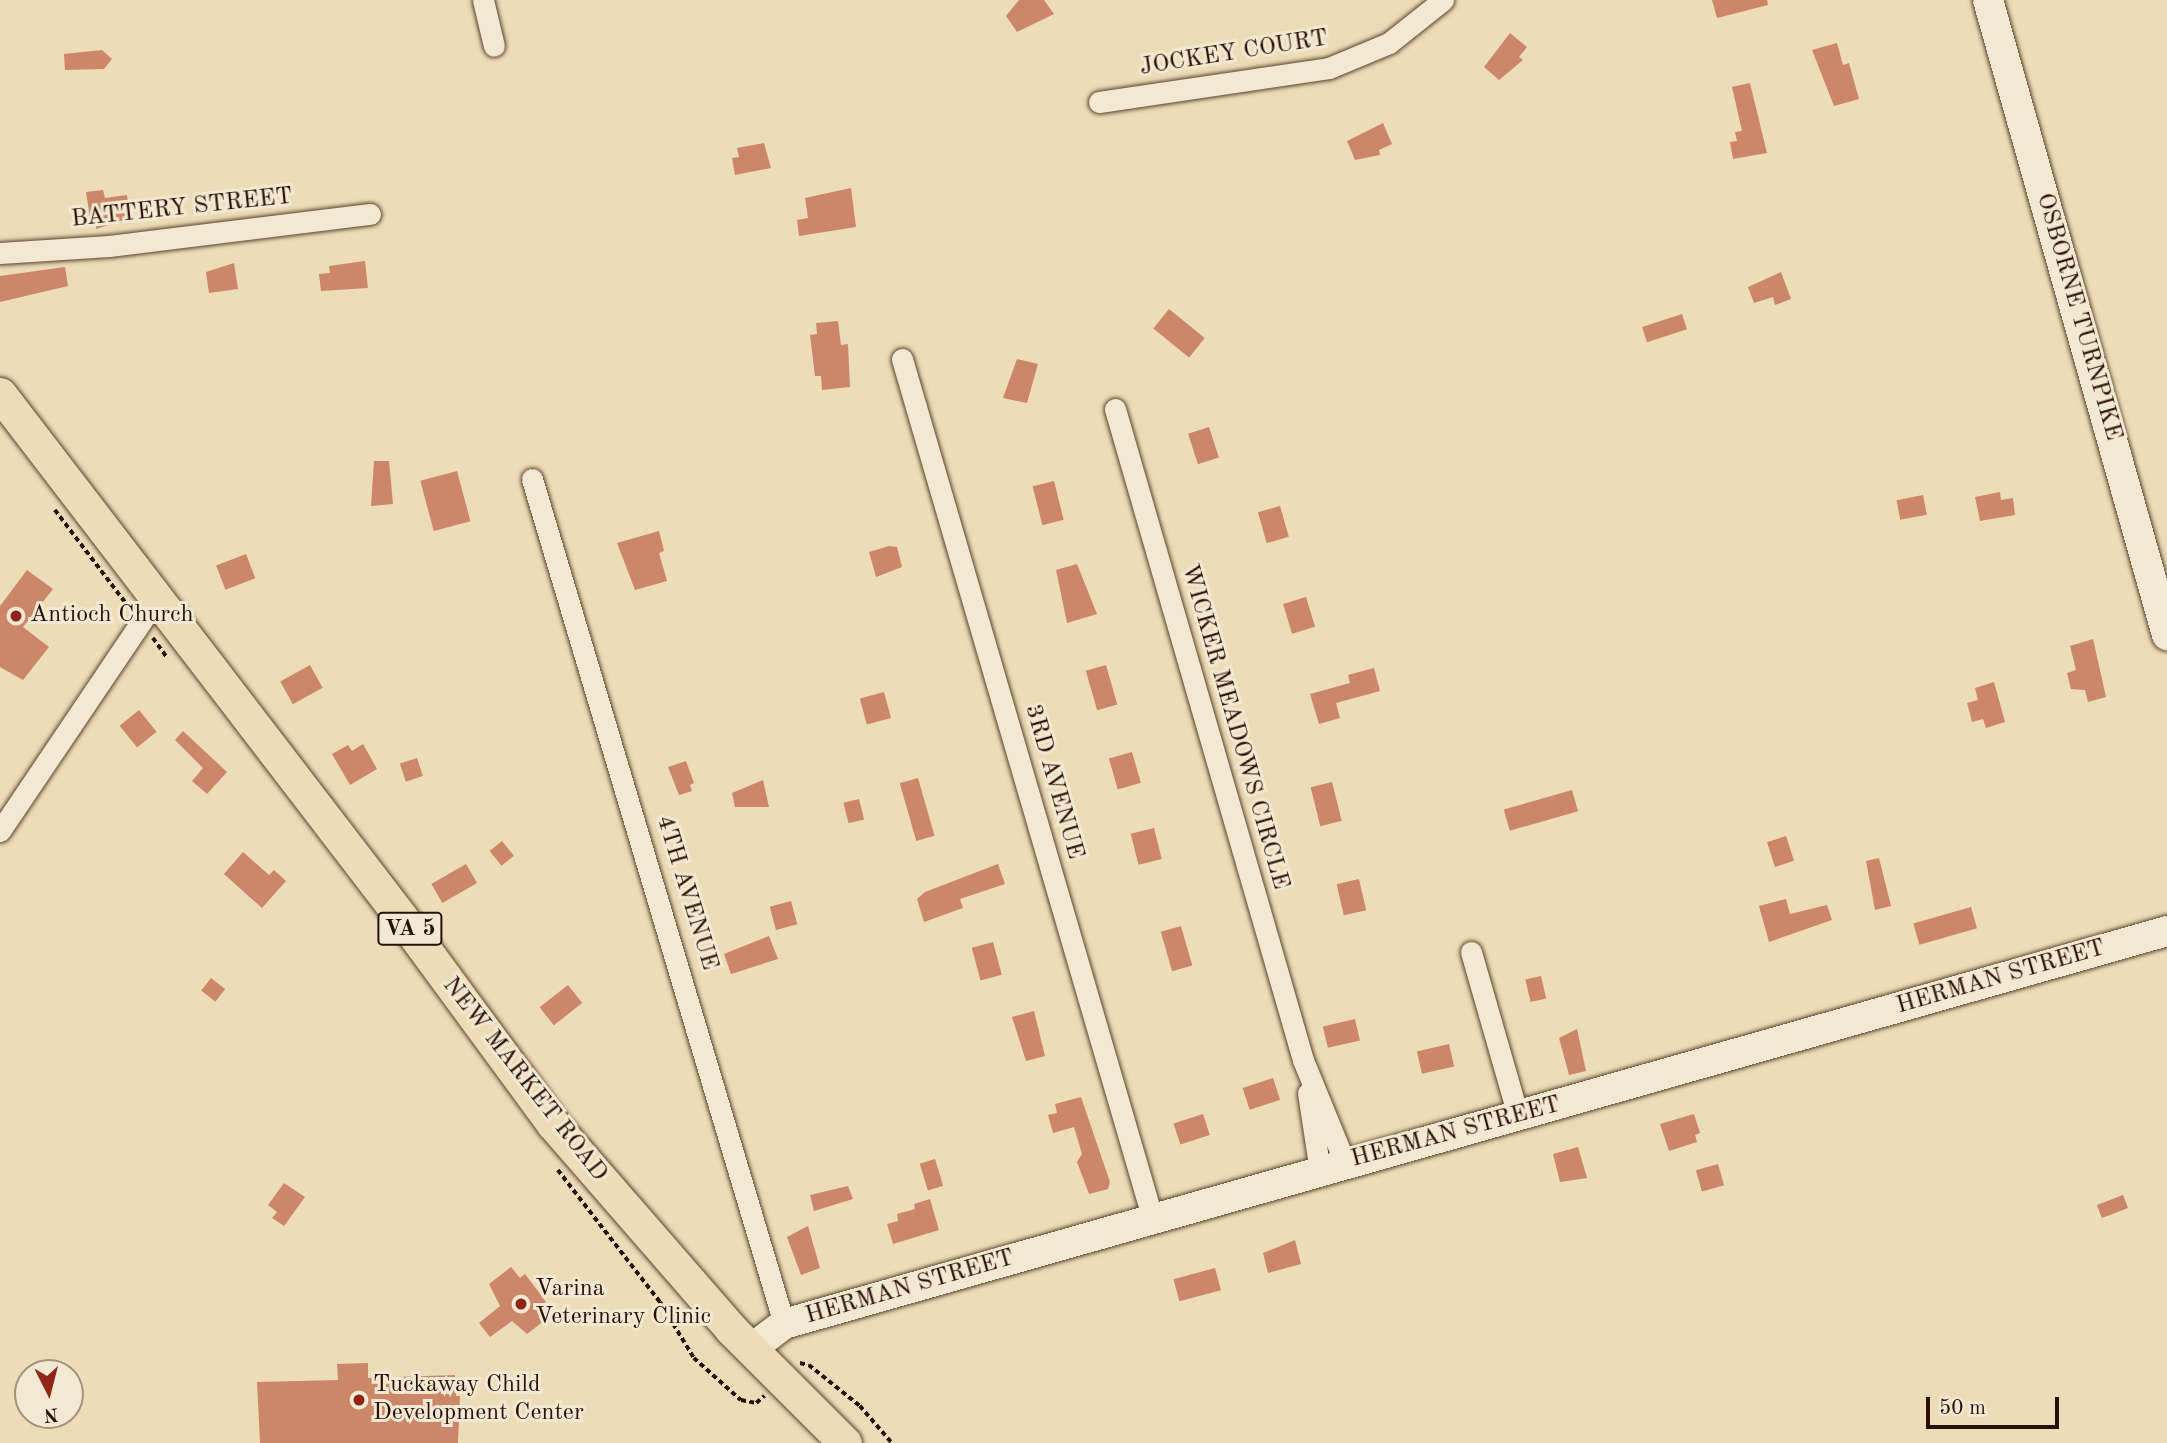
<!DOCTYPE html>
<style>
body{margin:0}
#map{position:relative;width:2167px;height:1443px;overflow:hidden;background:#eddcb8;font-family:"Old Standard TT",serif}
div>[style]{position:absolute}
[style*='--x']{left:calc(var(--x)*1px);top:calc(var(--y)*1px);width:calc(var(--w)*1px);rotate:calc(var(--a)*1deg)}
.building>*{inset:0;background:#cc8669;transform-origin:0 0}
.path>*{height:3.5px;margin-top:-1.75px;transform-origin:0;background:repeating-linear-gradient(90deg,#2a1000 0 5px,transparent 0 8.5px)}
.roads{filter:drop-shadow(0 0 2px #5b432e) drop-shadow(0 0 2px #5b432e)}
.street>*{height:21px;margin:-10.5px;padding:0 10.5px;transform-origin:10.5px;border-radius:10.5px;background:#f3e8d1}
.secondary>*{height:30px;margin:-15px;padding:0 15px;transform-origin:15px;border-radius:15px;background:#f3e8d1}
.primary>*{height:33px;margin:-16.5px;padding:0 16.5px;transform-origin:16.5px;border-radius:16.5px;background:#eddcb8}
.dots>*{width:19px;height:19px;translate:-50% -50%;box-sizing:border-box;border:4px solid #f3e8d1;border-radius:50%}
span{translate:-50% -50%;white-space:nowrap;text-align:center;line-height:1.15;-webkit-text-stroke:6px #f3e8d1;paint-order:stroke}
.shield-label span{padding:2px 5px;background:#f3e8d1;border:2px solid;border-radius:5px;-webkit-text-stroke-width:0}
.shield-label{font-size:23px;color:#2a1000;font-weight:700}
.street-label{font-size:24px;color:#2a1000}
.poi-label{font-size:24px;color:#2a1000}
.left{translate:0 -50%;text-align:left}
.north{position:absolute;left:14px;top:1359px;width:70px;height:70px;box-sizing:border-box;background:#f3e8d1;border:2px solid #a3927d;border-radius:50%;rotate:174deg;font-size:19px;font-weight:700;line-height:28px;text-align:center;color:#2a1000}
.north::after{content:'';display:block;margin:auto;width:24px;height:32px;background:#8f2418;clip-path:polygon(50% 0,100% 100%,50% 72%,0 100%)}
.scale{position:absolute;left:1926px;top:1397px;width:133px;height:32px;box-sizing:border-box;border:4px solid #2a1000;border-top:0;padding-left:9px;font-size:21px;line-height:24px;white-space:nowrap;color:#2a1000;-webkit-text-stroke:5px #f3e8d1;paint-order:stroke}
</style>
<div id="map">
<div class="building">
<div style="clip-path:polygon(1019px 0,1044px 0,1054px 14px,1017px 32px,1006px 16px)"></div>
<div style="clip-path:polygon(1712px 0,1767px 0,1768px 5px,1717px 18px)"></div>
<div style="clip-path:polygon(1510px 33px,1527px 47px,1519px 57px,1523px 60px,1499px 80px,1484px 67px)"></div>
<div style="clip-path:polygon(1837px 43px,1843px 65px,1849px 63px,1859px 99px,1834px 106px,1812px 50px)"></div>
<div style="clip-path:polygon(102px 50px,112px 59px,104px 69px,65px 70px,64px 54px)"></div>
<div style="clip-path:polygon(1750px 83px,1767px 153px,1733px 159px,1730px 142px,1737px 141px,1735px 132px,1742px 131px,1732px 87px)"></div>
<div style="clip-path:polygon(1383px 123px,1392px 144px,1379px 150px,1380px 155px,1355px 160px,1347px 141px)"></div>
<div style="clip-path:polygon(764px 143px,771px 168px,735px 175px,732px 158px,739px 157px,737px 148px)"></div>
<div style="clip-path:polygon(851px 188px,856px 227px,799px 236px,797px 220px,808px 218px,805px 198px)"></div>
<div style="clip-path:polygon(103px 190px,105px 198px,127px 195px,130px 218px,96px 229px,96px 224px,91px 224px,86px 192px)"></div>
<div style="clip-path:polygon(365px 261px,368px 288px,321px 291px,319px 274px,330px 273px,329px 266px)"></div>
<div style="clip-path:polygon(234px 263px,238px 289px,209px 293px,206px 272px)"></div>
<div style="clip-path:polygon(65px 267px,68px 286px,0 302px,0 276px)"></div>
<div style="clip-path:polygon(1781px 272px,1791px 299px,1775px 305px,1773px 297px,1754px 303px,1748px 287px)"></div>
<div style="left:1169px;top:309px;width:46px;height:25px;rotate:39deg"></div>
<div style="left:1682px;top:314px;width:16px;height:42px;rotate:72deg"></div>
<div style="clip-path:polygon(838px 321px,841px 345px,848px 344px,850px 387px,822px 390px,821px 376px,815px 376px,810px 335px,817px 334px,816px 323px)"></div>
<div style="clip-path:polygon(1017px 359px,1038px 364px,1027px 403px,1003px 398px)"></div>
<div style="left:1209px;top:427px;width:32px;height:22px;rotate:72deg"></div>
<div style="clip-path:polygon(374px 461px,389px 461px,393px 504px,371px 506px)"></div>
<div style="left:457px;top:471px;width:52px;height:38px;rotate:75deg"></div>
<div style="left:1054px;top:481px;width:40px;height:22px;rotate:76deg"></div>
<div style="clip-path:polygon(2000px 492px,2001px 500px,2013px 498px,2015px 515px,1980px 521px,1975px 497px)"></div>
<div style="left:1923px;top:495px;width:20px;height:27px;rotate:79deg"></div>
<div style="left:1280px;top:506px;width:32px;height:23px;rotate:74deg"></div>
<div style="clip-path:polygon(659px 531px,664px 551px,659px 553px,667px 581px,635px 590px,617px 543px)"></div>
<div style="clip-path:polygon(889px 546px,897px 547px,902px 567px,876px 577px,869px 552px)"></div>
<div style="left:246px;top:554px;width:26px;height:32px;rotate:69deg"></div>
<div style="clip-path:polygon(1077px 564px,1097px 614px,1067px 623px,1056px 570px)"></div>
<div style="clip-path:polygon(27px 570px,53px 589px,23px 627px,49px 647px,23px 680px,0 667px,0 606px)"></div>
<div style="left:1306px;top:597px;width:31px;height:24px;rotate:73deg"></div>
<div style="clip-path:polygon(2093px 639px,2106px 697px,2088px 702px,2085px 690px,2071px 689px,2067px 673px,2076px 670px,2070px 646px)"></div>
<div style="left:310px;top:665px;width:26px;height:34px;rotate:61deg"></div>
<div style="left:1106px;top:665px;width:41px;height:21px;rotate:74deg"></div>
<div style="clip-path:polygon(1374px 668px,1380px 691px,1336px 703px,1340px 718px,1319px 724px,1310px 694px,1350px 683px,1348px 675px)"></div>
<div style="clip-path:polygon(1994px 682px,2005px 722px,1986px 728px,1983px 719px,1972px 722px,1967px 703px,1978px 700px,1975px 688px)"></div>
<div style="left:884px;top:692px;width:27px;height:25px;rotate:75deg"></div>
<div style="left:139px;top:710px;width:28px;height:25px;rotate:51deg"></div>
<div style="clip-path:polygon(183px 731px,227px 772px,207px 794px,192px 781px,203px 768px,175px 740px)"></div>
<div style="clip-path:polygon(363px 744px,377px 769px,350px 785px,332px 754px,348px 745px,352px 751px)"></div>
<div style="left:1132px;top:752px;width:32px;height:24px;rotate:74deg"></div>
<div style="left:417px;top:758px;width:19px;height:18px;rotate:72deg"></div>
<div style="clip-path:polygon(686px 761px,694px 783px,690px 785px,692px 791px,679px 795px,668px 767px)"></div>
<div style="left:918px;top:778px;width:60px;height:19px;rotate:74deg"></div>
<div style="clip-path:polygon(763px 780px,769px 807px,735px 807px,732px 793px)"></div>
<div style="left:1332px;top:782px;width:40px;height:22px;rotate:76deg"></div>
<div style="left:1572px;top:790px;width:22px;height:71px;rotate:74deg"></div>
<div style="left:859px;top:799px;width:21px;height:16px;rotate:76deg"></div>
<div style="left:1154px;top:828px;width:32px;height:24px;rotate:76deg"></div>
<div style="left:1786px;top:836px;width:26px;height:20px;rotate:72deg"></div>
<div style="left:502px;top:841px;width:19px;height:16px;rotate:51deg"></div>
<div style="clip-path:polygon(243px 852px,269px 875px,274px 870px,286px 881px,262px 908px,224px 874px)"></div>
<div style="clip-path:polygon(1879px 858px,1891px 906px,1875px 910px,1866px 861px)"></div>
<div style="left:466px;top:864px;width:22px;height:40px;rotate:60deg"></div>
<div style="clip-path:polygon(998px 864px,1005px 884px,960px 899px,963px 908px,924px 922px,917px 899px,925px 892px)"></div>
<div style="left:1359px;top:879px;width:32px;height:23px;rotate:77deg"></div>
<div style="clip-path:polygon(1786px 899px,1790px 914px,1827px 905px,1832px 920px,1769px 942px,1759px 906px)"></div>
<div style="left:791px;top:901px;width:24px;height:22px;rotate:75deg"></div>
<div style="left:1971px;top:907px;width:22px;height:60px;rotate:74deg"></div>
<div style="left:1181px;top:926px;width:41px;height:21px;rotate:74deg"></div>
<div style="clip-path:polygon(769px 936px,778px 959px,731px 974px,724px 954px)"></div>
<div style="left:993px;top:942px;width:34px;height:22px;rotate:75deg"></div>
<div style="left:1541px;top:976px;width:23px;height:16px;rotate:77deg"></div>
<div style="left:211px;top:978px;width:18px;height:16px;rotate:38deg"></div>
<div style="left:568px;top:985px;width:23px;height:36px;rotate:52deg"></div>
<div style="clip-path:polygon(1034px 1011px,1045px 1056px,1026px 1061px,1012px 1017px)"></div>
<div style="left:1355px;top:1019px;width:22px;height:33px;rotate:77deg"></div>
<div style="clip-path:polygon(1577px 1029px,1586px 1071px,1569px 1075px,1559px 1038px)"></div>
<div style="left:1449px;top:1044px;width:23px;height:33px;rotate:77deg"></div>
<div style="left:1273px;top:1078px;width:23px;height:32px;rotate:72deg"></div>
<div style="clip-path:polygon(1081px 1097px,1110px 1182px,1108px 1189px,1089px 1194px,1077px 1162px,1082px 1154px,1074px 1127px,1053px 1133px,1048px 1115px,1057px 1113px,1055px 1104px)"></div>
<div style="left:1203px;top:1114px;width:22px;height:31px;rotate:72deg"></div>
<div style="clip-path:polygon(1694px 1114px,1700px 1133px,1695px 1135px,1697px 1142px,1669px 1151px,1660px 1124px)"></div>
<div style="clip-path:polygon(1578px 1147px,1587px 1178px,1560px 1182px,1553px 1154px)"></div>
<div style="left:935px;top:1159px;width:28px;height:16px;rotate:73deg"></div>
<div style="left:1718px;top:1164px;width:22px;height:23px;rotate:74deg"></div>
<div style="clip-path:polygon(284px 1183px,305px 1197px,284px 1226px,272px 1218px,277px 1212px,268px 1205px)"></div>
<div style="clip-path:polygon(848px 1186px,853px 1199px,814px 1211px,810px 1195px)"></div>
<div style="left:2123px;top:1195px;width:14px;height:28px;rotate:69deg"></div>
<div style="clip-path:polygon(930px 1199px,939px 1230px,893px 1244px,887px 1224px,898px 1221px,897px 1214px,915px 1209px,914px 1204px)"></div>
<div style="clip-path:polygon(808px 1226px,820px 1268px,801px 1275px,787px 1237px)"></div>
<div style="clip-path:polygon(1295px 1240px,1301px 1264px,1268px 1273px,1263px 1253px)"></div>
<div style="clip-path:polygon(511px 1267px,520px 1278px,525px 1274px,546px 1302px,541px 1305px,549px 1317px,527px 1334px,512px 1321px,490px 1337px,479px 1323px,500px 1306px,489px 1284px)"></div>
<div style="left:1215px;top:1268px;width:23px;height:43px;rotate:75deg"></div>
<div style="clip-path:polygon(368px 1363px,368px 1378px,455px 1375px,456px 1396px,460px 1396px,458px 1443px,260px 1443px,257px 1382px,338px 1380px,337px 1364px)"></div>
</div>
<div class="path">
<div style="--x:55;--y:510;--w:122;--a:52.7"></div>
<div style="--x:153;--y:638;--w:24;--a:54"></div>
<div style="--x:558;--y:1170;--w:167;--a:52.3"></div>
<div style="--x:660;--y:1302;--w:66;--a:58.7"></div>
<div style="--x:694;--y:1358;--w:63;--a:41.8"></div>
<div style="--x:741;--y:1400;--w:15;--a:11"></div>
<div style="--x:756;--y:1403;--w:11;--a:-41"></div>
<div style="--x:800;--y:1363;--w:9;--a:13"></div>
<div style="--x:809;--y:1365;--w:65;--a:38.8"></div>
<div style="--x:860;--y:1406;--w:49;--a:49.1"></div>
</div>
<div class="roads">
<div class="street">
<div style="--x:483;--y:0;--w:47;--a:76.6"></div>
<div style="--x:1099;--y:102;--w:232;--a:-8.4"></div>
<div style="--x:1329;--y:68;--w:65;--a:-22.6"></div>
<div style="--x:1389;--y:43;--w:69;--a:-38.5"></div>
<div style="--x:0;--y:253;--w:109;--a:-3.7"></div>
<div style="--x:109;--y:246;--w:263;--a:-7"></div>
<div style="--x:902;--y:359;--w:897;--a:73.75"></div>
<div style="--x:1115;--y:409;--w:678;--a:73.89"></div>
<div style="--x:1303;--y:1060;--w:111;--a:67.8"></div>
<div style="--x:532;--y:479;--w:882;--a:73.39"></div>
<div style="--x:0;--y:831;--w:281;--a:-56"></div>
<div style="--x:1471;--y:952;--w:171;--a:74"></div>
<div style="--x:1308;--y:1093;--w:79;--a:81.3"></div>
</div>
<div class="secondary">
<div style="--x:1988;--y:0;--w:660;--a:74.26"></div>
<div style="--x:751;--y:1349;--w:41;--a:-37.1"></div>
<div style="--x:784;--y:1324;--w:1438;--a:-15.86"></div>
</div>
<div class="primary">
<div style="--x:0;--y:394;--w:659;--a:52.52"></div>
<div style="--x:401;--y:917;--w:257;--a:53.7"></div>
<div style="--x:553;--y:1124;--w:271;--a:49"></div>
<div style="--x:731;--y:1329;--w:161;--a:45"></div>
</div>
</div>
<div class="dots">
<div style="left:16px;top:616px;background:#8f2418"></div>
<div style="left:521px;top:1304px;background:#8f2418"></div>
<div style="left:359px;top:1400px;background:#8f2418"></div>
</div>
<div class="shield-label">
<span style="left:410px;top:929px">VA 5</span>
</div>
<div class="street-label">
<span style="left:1234px;top:54px;rotate:-9deg">JOCKEY COURT</span>
<span style="left:182px;top:209px;rotate:-6deg">BATTERY STREET</span>
<span style="left:2078px;top:317px;rotate:74deg">OSBORNE TURNPIKE</span>
<span style="left:1234px;top:727px;rotate:74deg">WICKER MEADOWS CIRCLE</span>
<span style="left:1053px;top:782px;rotate:74deg">3RD AVENUE</span>
<span style="left:686px;top:893px;rotate:73deg">4TH AVENUE</span>
<span style="left:2001px;top:978px;rotate:-16deg">HERMAN STREET</span>
<span style="left:524px;top:1080px;rotate:52deg">NEW MARKET ROAD</span>
<span style="left:1456px;top:1133px;rotate:-15deg">HERMAN STREET</span>
<span style="left:910px;top:1288px;rotate:-16deg">HERMAN STREET</span>
</div>
<div class="poi-label">
<span class="left" style="left:30px;top:616px">Antioch Church</span>
<span class="left" style="left:535px;top:1304px">Varina<br>Veterinary Clinic</span>
<span class="left" style="left:373px;top:1400px">Tuckaway Child<br>Development Center</span>
</div>
<div class="north">N</div>
<div class="scale">50 m</div>
</div>
